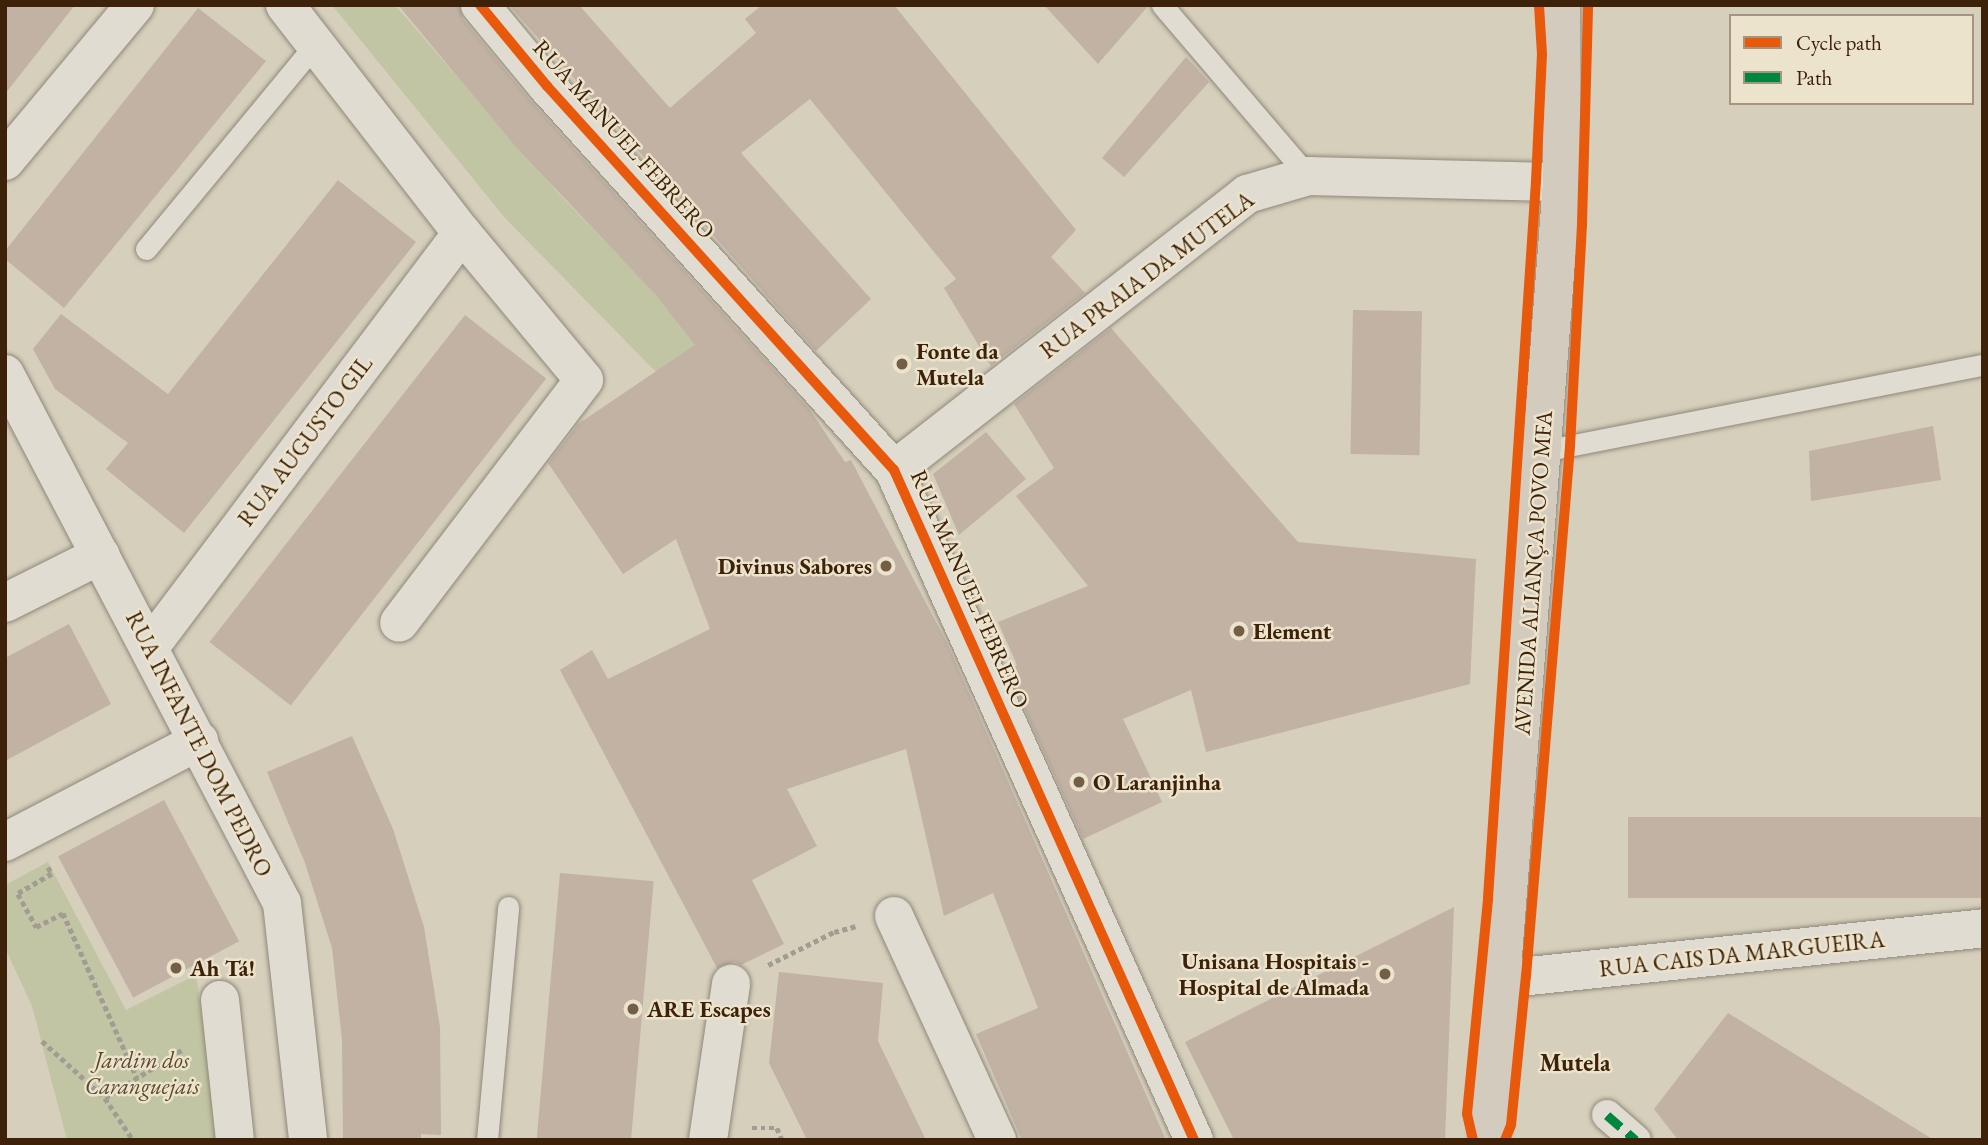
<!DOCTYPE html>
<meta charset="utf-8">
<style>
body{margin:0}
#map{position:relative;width:1988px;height:1145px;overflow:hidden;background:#d6cfbc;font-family:"EB Garamond",serif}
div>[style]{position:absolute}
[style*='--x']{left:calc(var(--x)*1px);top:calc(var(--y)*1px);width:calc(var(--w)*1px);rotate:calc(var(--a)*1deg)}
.green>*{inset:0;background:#c1c5a3}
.building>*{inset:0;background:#c1b2a4;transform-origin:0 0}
.path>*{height:4.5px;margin-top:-2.25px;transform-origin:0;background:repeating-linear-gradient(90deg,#a29c92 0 5px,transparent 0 8.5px)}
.roads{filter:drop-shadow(0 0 2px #8f8879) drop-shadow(0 0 2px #8f8879)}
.service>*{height:21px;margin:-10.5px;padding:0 10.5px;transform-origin:10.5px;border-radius:10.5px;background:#e0dcd2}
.pedestrian>*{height:30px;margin:-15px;padding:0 15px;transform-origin:15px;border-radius:15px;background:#e0dcd2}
.minor>*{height:38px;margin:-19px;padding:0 19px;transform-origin:19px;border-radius:19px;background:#e0dcd2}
.tertiary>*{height:38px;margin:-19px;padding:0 19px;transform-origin:19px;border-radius:19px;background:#e0dcd2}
.primary>*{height:38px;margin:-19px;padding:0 19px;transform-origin:19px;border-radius:19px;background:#d3ccbe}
.quiet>*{height:9px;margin-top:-4.5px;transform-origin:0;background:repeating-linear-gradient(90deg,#00873e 0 18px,transparent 0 27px)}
.cycleway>*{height:10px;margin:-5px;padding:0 5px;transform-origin:5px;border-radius:5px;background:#e8590c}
.dots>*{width:19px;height:19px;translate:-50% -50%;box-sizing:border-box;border:4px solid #ece3cc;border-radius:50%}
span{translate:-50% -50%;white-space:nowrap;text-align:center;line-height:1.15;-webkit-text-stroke:5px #ece3cc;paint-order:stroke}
.street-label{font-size:23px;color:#3d2108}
.poi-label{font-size:23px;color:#3d2108;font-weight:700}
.left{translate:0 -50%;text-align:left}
.right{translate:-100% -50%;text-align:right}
.park-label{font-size:23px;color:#5a482a;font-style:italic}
.neighbourhood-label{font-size:24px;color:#3d2108;font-weight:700}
.frame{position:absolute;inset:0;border:7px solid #3d2108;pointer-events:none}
.legend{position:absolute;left:1729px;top:14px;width:245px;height:91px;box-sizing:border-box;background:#ece3cc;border:2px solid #a6957e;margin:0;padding:9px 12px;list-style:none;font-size:21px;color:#3d2108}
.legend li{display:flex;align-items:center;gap:14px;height:35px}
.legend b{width:35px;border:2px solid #a6957e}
</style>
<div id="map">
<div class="green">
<div style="clip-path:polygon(332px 5px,395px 5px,559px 194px,706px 345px,656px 372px,505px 218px)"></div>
<div style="clip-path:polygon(48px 862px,126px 1010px,196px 975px,220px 1140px,67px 1140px,32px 1006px,5px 948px,5px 885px)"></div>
</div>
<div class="building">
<div style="clip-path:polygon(5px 5px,75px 5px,5px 94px)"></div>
<div style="clip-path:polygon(398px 5px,459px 5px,463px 19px,530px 100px,810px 410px,845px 462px,851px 460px,947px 643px,1166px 1140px,1022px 1140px,976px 1034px,1038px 1008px,993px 893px,944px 916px,906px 749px,787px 789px,817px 846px,752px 880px,784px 944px,741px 965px,734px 962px,717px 968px,560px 670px,592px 650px,608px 679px,710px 629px,676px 539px,623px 574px,548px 463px,578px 424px,695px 345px,656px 295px,516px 147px)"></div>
<div style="clip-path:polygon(509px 5px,579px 5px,670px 108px,756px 33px,745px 19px,762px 5px,894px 5px,1076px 230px,1051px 257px,1085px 293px,991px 366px,944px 288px,956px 279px,810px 99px,741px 153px,871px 299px,816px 351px)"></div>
<div style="clip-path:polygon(1044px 5px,1149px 5px,1098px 64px)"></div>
<div style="clip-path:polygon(198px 8px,266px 61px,64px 308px,5px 259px,5px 251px)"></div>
<div style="clip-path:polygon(1186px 57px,1209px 82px,1124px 177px,1102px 158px)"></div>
<div style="clip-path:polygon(338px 180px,416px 242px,184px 533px,106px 469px,128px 443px,55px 389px,33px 349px,61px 314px,168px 394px)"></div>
<div style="left:1353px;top:310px;width:69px;height:144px;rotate:1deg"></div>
<div style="left:465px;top:315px;width:103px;height:415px;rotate:38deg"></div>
<div style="clip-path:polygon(1111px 328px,1298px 542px,1476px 559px,1470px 684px,1206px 752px,1191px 690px,1123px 719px,1162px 802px,1083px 839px,1007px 670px,1017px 665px,998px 622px,1088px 586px,1016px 496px,1054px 468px,1014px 404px)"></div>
<div style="clip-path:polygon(1933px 426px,1941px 480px,1811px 501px,1809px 451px)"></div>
<div style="clip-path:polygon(986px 432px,1026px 479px,959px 535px,933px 474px)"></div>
<div style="clip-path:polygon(69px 624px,111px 704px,5px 761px,5px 658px)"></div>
<div style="clip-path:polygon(352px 736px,393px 829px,424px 927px,440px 1027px,441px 1135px,421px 1134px,421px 1140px,343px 1140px,342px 1040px,332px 948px,305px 863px,267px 772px)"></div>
<div style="left:164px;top:800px;width:160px;height:120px;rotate:62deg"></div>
<div style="left:1983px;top:817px;width:81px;height:355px;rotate:90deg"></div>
<div style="left:560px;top:873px;width:94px;height:268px;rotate:5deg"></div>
<div style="clip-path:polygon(1454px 907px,1445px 1140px,1234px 1140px,1185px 1042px)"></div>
<div style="clip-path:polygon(779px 972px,883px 983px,878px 1041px,926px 1140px,807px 1140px,769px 1063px)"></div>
<div style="clip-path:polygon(1728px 1013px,1934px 1140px,1678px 1140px,1654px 1109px)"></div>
</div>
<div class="path">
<div style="--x:48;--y:867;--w:8;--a:60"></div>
<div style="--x:52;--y:874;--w:39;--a:150"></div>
<div style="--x:18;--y:894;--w:38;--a:61"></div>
<div style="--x:36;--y:927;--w:30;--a:-27"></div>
<div style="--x:63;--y:913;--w:181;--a:65.8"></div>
<div style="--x:768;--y:965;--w:74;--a:-26.6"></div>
<div style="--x:834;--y:932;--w:23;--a:-15"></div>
<div style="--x:42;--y:1041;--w:85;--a:42.1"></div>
<div style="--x:105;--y:1098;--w:50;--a:56.3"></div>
<div style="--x:105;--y:1098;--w:92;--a:-32.1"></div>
<div style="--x:752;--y:1128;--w:25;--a:0"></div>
<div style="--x:777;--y:1128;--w:13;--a:67"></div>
</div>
<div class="roads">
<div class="service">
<div style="--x:1162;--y:5;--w:225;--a:49.5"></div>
<div style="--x:146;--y:249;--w:265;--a:-50.4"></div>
<div style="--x:1543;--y:451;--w:448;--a:-11.1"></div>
<div style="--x:487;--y:1140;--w:234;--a:-84.8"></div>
</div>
<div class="pedestrian">
<div style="--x:1607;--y:1115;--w:38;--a:41"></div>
</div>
<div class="minor">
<div style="--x:285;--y:5;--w:289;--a:52.2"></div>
<div style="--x:462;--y:233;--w:191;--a:50.3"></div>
<div style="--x:584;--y:380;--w:305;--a:127.3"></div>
<div style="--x:5;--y:161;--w:203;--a:-50.2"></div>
<div style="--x:5;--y:374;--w:597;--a:62.36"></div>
<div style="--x:282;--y:903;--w:238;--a:83.7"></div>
<div style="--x:894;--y:470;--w:448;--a:-38"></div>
<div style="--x:1247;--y:194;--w:64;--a:-16.4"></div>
<div style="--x:1308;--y:176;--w:254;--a:1.4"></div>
<div style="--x:5;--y:603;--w:107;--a:-26.6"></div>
<div style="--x:149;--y:648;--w:520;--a:-52.98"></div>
<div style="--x:5;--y:842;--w:219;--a:-27.5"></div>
<div style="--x:894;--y:916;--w:247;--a:65.3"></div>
<div style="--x:1501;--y:979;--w:485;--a:-6"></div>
<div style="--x:220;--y:1000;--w:141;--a:83.9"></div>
<div style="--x:708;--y:1140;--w:158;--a:-81.6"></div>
</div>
<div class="tertiary">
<div style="--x:480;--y:5;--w:105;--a:50.4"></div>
<div style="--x:547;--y:86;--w:518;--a:47.9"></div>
<div style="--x:894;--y:470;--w:734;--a:65.88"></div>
</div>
<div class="primary">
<div style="--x:1489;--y:1140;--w:961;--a:-85.64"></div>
<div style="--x:1562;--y:182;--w:177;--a:-90.3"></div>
</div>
</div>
<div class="quiet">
<div style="--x:1607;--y:1115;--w:38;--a:41"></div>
</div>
<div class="cycleway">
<div style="--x:480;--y:5;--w:105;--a:50.4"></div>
<div style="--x:547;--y:86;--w:518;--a:47.9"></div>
<div style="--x:894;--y:470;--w:734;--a:65.88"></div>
<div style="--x:1473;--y:1140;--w:27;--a:-103"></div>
<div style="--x:1467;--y:1114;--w:217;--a:-84.4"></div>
<div style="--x:1488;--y:898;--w:719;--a:-86.17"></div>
<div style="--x:1536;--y:181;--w:127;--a:-87.3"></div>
<div style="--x:1542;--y:54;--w:49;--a:-93.5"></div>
<div style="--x:1505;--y:1140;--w:16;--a:-68"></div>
<div style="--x:1511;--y:1125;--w:150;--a:-84.3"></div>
<div style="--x:1526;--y:976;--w:532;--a:-85.25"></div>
<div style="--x:1570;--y:446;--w:222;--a:-86.9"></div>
<div style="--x:1582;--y:224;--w:219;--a:-88.4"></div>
</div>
<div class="dots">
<div style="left:902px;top:364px;background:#735e47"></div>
<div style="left:886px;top:566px;background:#735e47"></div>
<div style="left:1239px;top:631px;background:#735e47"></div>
<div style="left:1079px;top:782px;background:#735e47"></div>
<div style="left:176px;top:968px;background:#735e47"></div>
<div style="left:1385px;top:974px;background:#735e47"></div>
<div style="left:633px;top:1009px;background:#735e47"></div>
</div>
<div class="street-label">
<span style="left:624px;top:139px;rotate:48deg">RUA MANUEL FEBRERO</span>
<span style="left:1147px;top:275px;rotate:-37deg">RUA PRAIA DA MUTELA</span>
<span style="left:305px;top:441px;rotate:-53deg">RUA AUGUSTO GIL</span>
<span style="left:1533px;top:573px;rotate:-86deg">AVENIDA ALIANÇA POVO MFA</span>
<span style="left:970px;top:589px;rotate:66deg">RUA MANUEL FEBRERO</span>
<span style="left:199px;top:744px;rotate:63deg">RUA INFANTE DOM PEDRO</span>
<span style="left:1742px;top:954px;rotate:-6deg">RUA CAIS DA MARGUEIRA</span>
</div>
<div class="poi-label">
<span class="left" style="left:916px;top:364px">Fonte da<br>Mutela</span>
<span class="right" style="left:872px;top:566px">Divinus Sabores</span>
<span class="left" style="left:1253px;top:631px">Element</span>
<span class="left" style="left:1093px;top:782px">O Laranjinha</span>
<span class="right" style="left:1369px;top:974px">Unisana Hospitais -<br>Hospital de Almada</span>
<span class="left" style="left:190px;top:968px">Ah Tá!</span>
<span class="left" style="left:647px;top:1009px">ARE Escapes</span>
</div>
<div class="park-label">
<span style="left:142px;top:1073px">Jardim dos<br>Caranguejais</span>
</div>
<div class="neighbourhood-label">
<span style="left:1575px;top:1063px">Mutela</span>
</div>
<div class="frame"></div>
<ul class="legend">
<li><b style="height:9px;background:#e8590c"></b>Cycle path</li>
<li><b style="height:9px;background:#00873e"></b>Path</li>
</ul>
</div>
